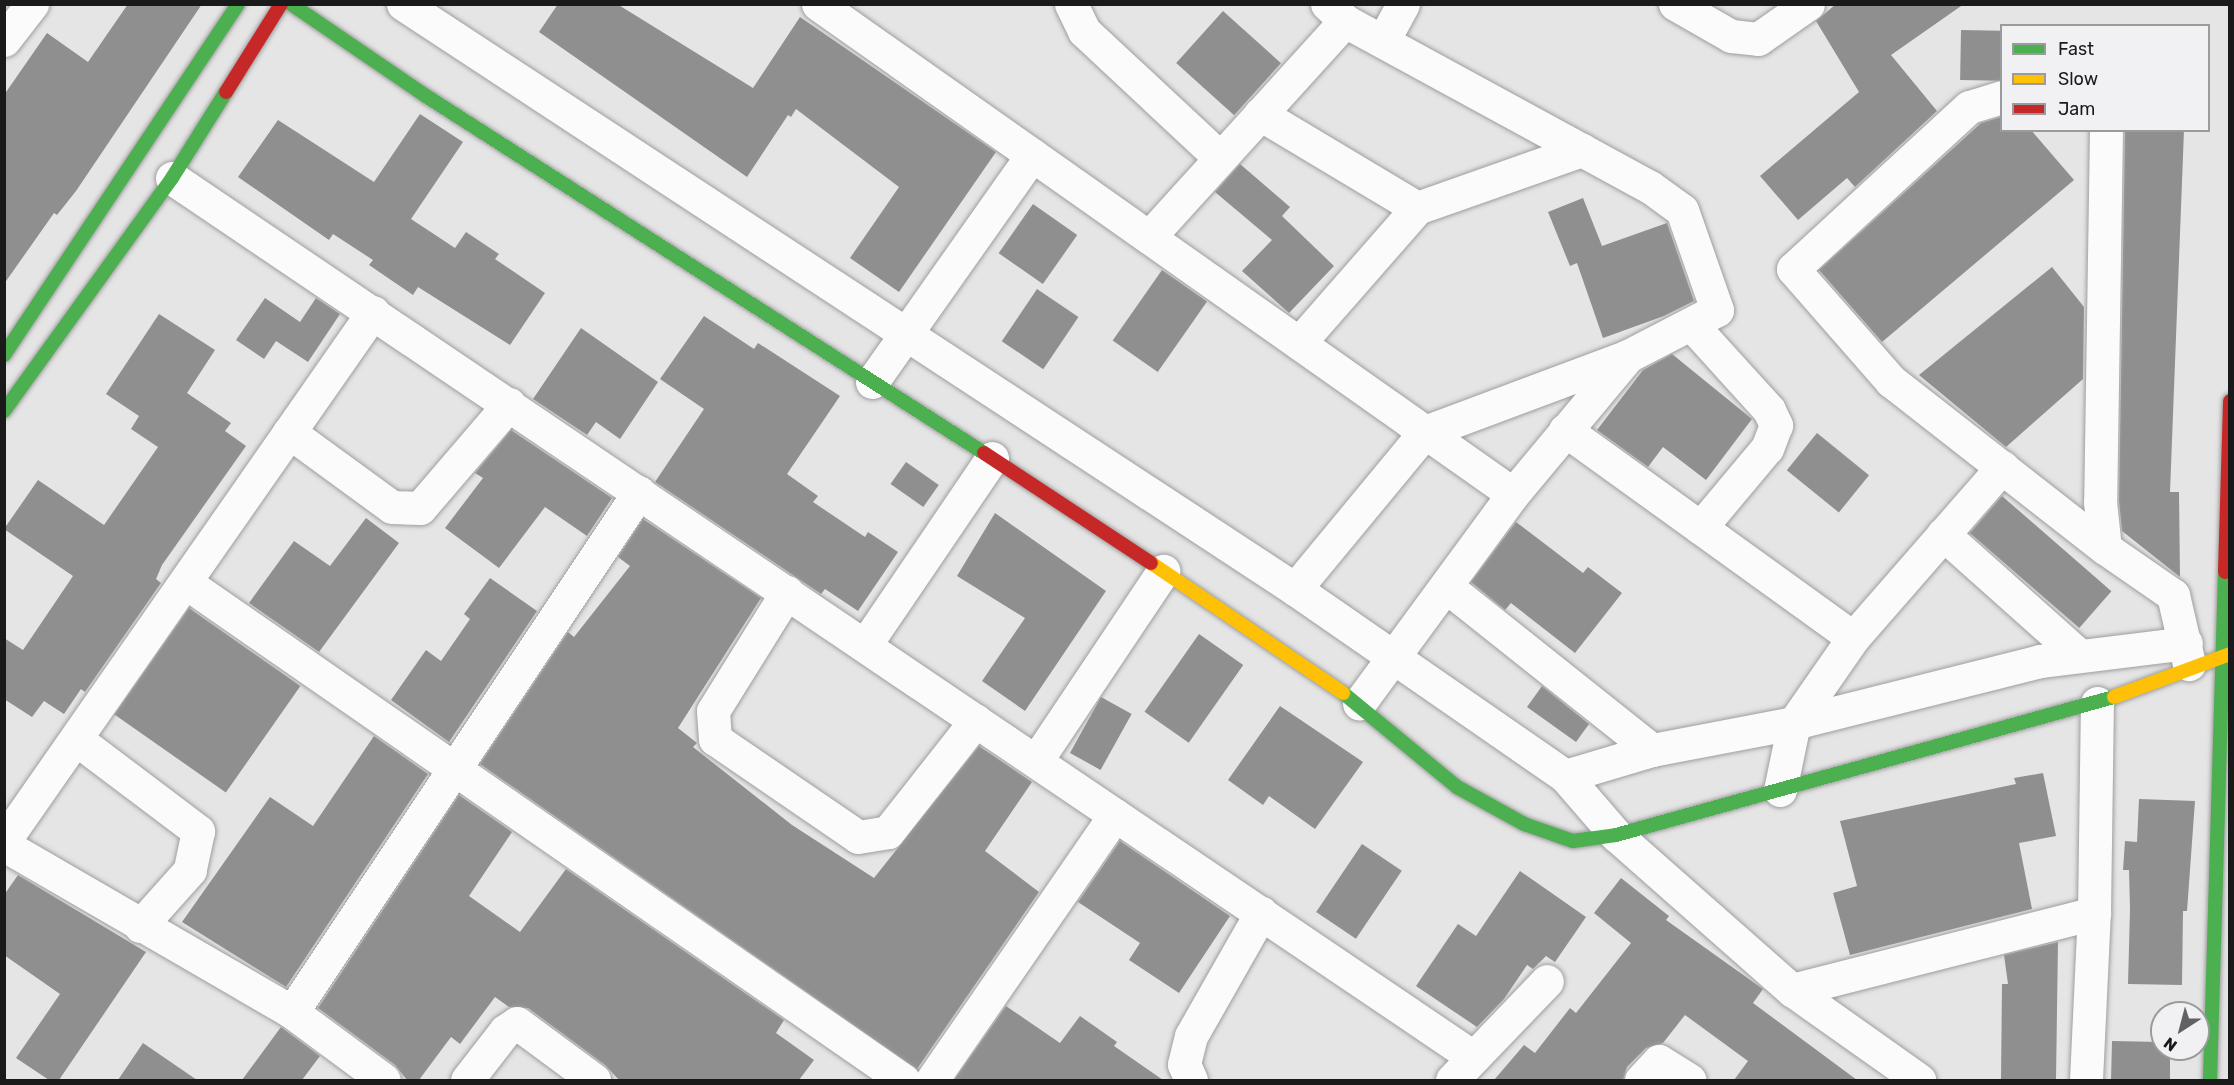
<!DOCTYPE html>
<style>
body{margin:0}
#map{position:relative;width:2234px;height:1085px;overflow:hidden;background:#e5e5e5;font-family:Rubik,sans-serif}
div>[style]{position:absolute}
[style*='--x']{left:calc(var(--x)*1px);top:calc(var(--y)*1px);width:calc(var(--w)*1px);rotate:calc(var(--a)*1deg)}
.building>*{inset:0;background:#8f8f8f;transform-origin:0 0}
.roads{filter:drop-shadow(0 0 2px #9e9e9e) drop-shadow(0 0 2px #9e9e9e)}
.street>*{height:33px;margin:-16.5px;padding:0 16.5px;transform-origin:16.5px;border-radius:16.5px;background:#fbfbfb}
.fast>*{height:14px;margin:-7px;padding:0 7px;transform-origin:7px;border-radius:7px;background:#4caf50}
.slow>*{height:14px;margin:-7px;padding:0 7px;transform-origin:7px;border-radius:7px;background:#ffc107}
.jam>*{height:14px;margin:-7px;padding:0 7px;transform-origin:7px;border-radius:7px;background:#c62828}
span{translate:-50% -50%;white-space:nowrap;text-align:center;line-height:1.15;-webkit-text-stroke:6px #f1f1f4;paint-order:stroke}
.frame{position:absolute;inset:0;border:6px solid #1a1a1b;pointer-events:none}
.legend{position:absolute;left:2000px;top:24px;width:210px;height:108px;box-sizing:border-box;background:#f1f1f4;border:2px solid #9b9b9d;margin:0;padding:8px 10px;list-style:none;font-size:18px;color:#1a1a1b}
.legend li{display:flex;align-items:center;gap:12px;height:30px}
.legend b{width:30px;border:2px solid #9b9b9d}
.north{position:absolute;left:2150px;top:1001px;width:60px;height:60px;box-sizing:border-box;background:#f1f1f4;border:2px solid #9b9b9d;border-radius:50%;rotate:216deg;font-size:16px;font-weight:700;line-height:24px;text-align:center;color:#1a1a1b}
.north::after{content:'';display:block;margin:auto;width:21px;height:27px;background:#616162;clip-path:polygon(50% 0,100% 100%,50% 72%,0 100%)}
</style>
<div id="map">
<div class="building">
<div style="clip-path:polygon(128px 4px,202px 4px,76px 191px,57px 215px,54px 213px,4px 284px,4px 95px,47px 33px,88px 62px)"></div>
<div style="clip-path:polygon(558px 4px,617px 4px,753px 88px,800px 17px,996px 152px,899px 292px,850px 258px,899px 187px,796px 109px,791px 117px,788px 115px,747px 177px,539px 32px)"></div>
<div style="clip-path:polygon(1836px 4px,1964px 4px,1891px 55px,1937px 111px,1855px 187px,1847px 178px,1798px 220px,1760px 176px,1859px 92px,1816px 21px)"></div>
<div style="left:1223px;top:11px;width:78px;height:70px;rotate:42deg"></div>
<div style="left:1961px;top:30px;width:40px;height:50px;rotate:1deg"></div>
<div style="clip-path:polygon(420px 114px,463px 142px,411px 219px,455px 248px,466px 232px,499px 254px,495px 259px,545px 293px,510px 345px,418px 287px,413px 295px,369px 265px,373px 260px,333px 234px,329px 240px,238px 177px,278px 120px,374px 182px)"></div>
<div style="clip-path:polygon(2001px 117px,2001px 130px,2031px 130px,2074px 180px,1882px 342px,1819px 270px,1981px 123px)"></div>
<div style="clip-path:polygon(2125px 130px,2184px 130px,2170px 492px,2179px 492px,2180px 577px,2122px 531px,2119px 501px)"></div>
<div style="clip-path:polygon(1240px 164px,1290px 207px,1282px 216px,1334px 266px,1289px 313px,1242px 271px,1272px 240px,1215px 192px)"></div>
<div style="clip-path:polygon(1583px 198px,1602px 246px,1667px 223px,1694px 301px,1664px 316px,1603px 338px,1577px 263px,1570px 266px,1548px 212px)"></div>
<div style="left:1033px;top:204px;width:54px;height:60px;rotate:35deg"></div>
<div style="clip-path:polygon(2052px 267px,2084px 307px,2083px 379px,2006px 447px,1919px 375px)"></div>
<div style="left:1162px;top:270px;width:55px;height:86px;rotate:35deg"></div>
<div style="left:1037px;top:289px;width:50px;height:63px;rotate:34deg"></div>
<div style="clip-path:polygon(265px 298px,300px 322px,316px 298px,340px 314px,308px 362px,276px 341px,264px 359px,236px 340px)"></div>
<div style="clip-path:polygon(159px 314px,215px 350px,187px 393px,231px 423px,225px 431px,246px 446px,162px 565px,156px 579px,161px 583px,85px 692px,81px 689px,64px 714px,44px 701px,32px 717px,4px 699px,4px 638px,23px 650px,73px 576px,4px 529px,38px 480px,104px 525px,158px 447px,131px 429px,139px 416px,106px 394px)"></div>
<div style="clip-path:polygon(704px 316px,754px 349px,758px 343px,840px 396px,787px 474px,818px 496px,813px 502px,865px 537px,868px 532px,898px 552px,858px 611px,825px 589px,821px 594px,655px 482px,704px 409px,660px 379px)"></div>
<div style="clip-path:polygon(581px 328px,658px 382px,620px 439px,596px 422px,587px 435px,533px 399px)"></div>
<div style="clip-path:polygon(1672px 354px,1752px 419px,1706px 480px,1663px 447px,1648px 467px,1597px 430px,1643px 370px)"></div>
<div style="clip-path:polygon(511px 430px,612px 498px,587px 536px,545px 507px,499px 568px,445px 528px,483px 478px,475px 473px)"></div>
<div style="left:1817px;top:433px;width:67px;height:48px;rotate:39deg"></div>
<div style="left:906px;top:462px;width:40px;height:27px;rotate:35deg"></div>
<div style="left:2002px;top:496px;width:145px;height:49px;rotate:41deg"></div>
<div style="clip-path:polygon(995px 513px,1106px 591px,1025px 711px,982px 681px,1025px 618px,957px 576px)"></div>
<div style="clip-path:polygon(366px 518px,399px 543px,319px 652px,249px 603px,294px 541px,330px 566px)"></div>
<div style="clip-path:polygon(643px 519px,761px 598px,678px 728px,697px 743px,693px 747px,792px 825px,874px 878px,979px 746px,1032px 782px,985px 851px,1039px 892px,917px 1069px,480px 764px,568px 632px,574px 637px,630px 566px,618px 557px)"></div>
<div style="clip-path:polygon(1516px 522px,1583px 573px,1588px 567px,1622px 593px,1575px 653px,1511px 603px,1505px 610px,1471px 582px)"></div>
<div style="clip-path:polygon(490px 578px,537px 611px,449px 742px,391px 700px,426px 650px,441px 661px,470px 619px,464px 614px)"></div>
<div style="left:189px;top:608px;width:136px;height:130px;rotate:35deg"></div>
<div style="left:1199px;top:634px;width:54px;height:95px;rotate:35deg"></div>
<div style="clip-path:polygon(1542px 686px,1589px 724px,1576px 742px,1527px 707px)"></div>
<div style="left:1101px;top:697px;width:35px;height:64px;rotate:29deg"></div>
<div style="clip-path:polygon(1280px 706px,1363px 762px,1315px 829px,1269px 796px,1263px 805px,1228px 780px)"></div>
<div style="clip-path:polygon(374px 736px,428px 774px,286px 987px,182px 922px,270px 797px,313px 826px)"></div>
<div style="clip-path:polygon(2043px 773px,2056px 836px,2019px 843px,2032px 909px,1850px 955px,1833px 893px,1857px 886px,1840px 821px,2016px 784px,2014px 778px)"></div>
<div style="clip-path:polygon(459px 795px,512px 832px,469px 896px,520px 932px,566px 869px,784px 1020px,776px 1033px,814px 1060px,799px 1080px,619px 1080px,605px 1065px,528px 1008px,509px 1007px,495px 997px,460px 1044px,451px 1037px,419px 1080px,407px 1080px,395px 1065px,318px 1008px)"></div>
<div style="clip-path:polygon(2139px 799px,2195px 801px,2187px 911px,2183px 911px,2182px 985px,2128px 984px,2130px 909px,2129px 870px,2123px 870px,2125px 841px,2137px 842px)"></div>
<div style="clip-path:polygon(1120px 841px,1230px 916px,1179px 993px,1129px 960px,1140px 943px,1078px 902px)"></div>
<div style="left:1362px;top:844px;width:48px;height:82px;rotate:34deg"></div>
<div style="clip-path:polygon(1520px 871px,1586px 917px,1555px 962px,1546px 956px,1533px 969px,1527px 965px,1504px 999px,1477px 1027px,1416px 986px,1458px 924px,1476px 936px)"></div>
<div style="clip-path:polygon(18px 875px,146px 952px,59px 1080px,49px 1080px,16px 1058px,60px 994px,4px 955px,4px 895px)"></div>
<div style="clip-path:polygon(1621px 878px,1669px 916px,1666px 920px,1763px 989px,1753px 1003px,1857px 1080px,1734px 1080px,1748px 1061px,1685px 1015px,1663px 1043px,1646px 1048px,1627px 1067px,1623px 1080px,1494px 1080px,1524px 1045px,1535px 1053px,1570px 1008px,1576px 1013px,1631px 943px,1594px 913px)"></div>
<div style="clip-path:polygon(2058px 942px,2056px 1080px,2001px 1080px,2002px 984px,2008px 984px,2004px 955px)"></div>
<div style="clip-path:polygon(1006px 1006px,1060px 1043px,1080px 1016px,1117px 1042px,1114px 1046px,1163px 1080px,954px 1080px)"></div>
<div style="clip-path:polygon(281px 1027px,320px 1056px,302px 1080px,242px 1080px)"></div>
<div style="clip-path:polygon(2112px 1041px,2162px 1042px,2162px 1049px,2170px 1049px,2170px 1080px,2111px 1080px)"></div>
<div style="clip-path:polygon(143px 1043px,197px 1080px,118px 1080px)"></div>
</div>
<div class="roads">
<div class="street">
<div style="--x:403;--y:4;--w:1067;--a:33.26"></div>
<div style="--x:1295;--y:589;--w:328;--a:34.7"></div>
<div style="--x:1565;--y:776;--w:78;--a:49.2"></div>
<div style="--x:1616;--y:835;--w:235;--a:41.4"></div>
<div style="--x:1792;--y:990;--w:156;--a:35.3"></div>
<div style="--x:818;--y:4;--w:850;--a:35.19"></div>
<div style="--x:1071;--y:4;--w:30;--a:64"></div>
<div style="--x:1084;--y:31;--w:186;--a:43"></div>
<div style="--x:1327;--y:4;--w:25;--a:43"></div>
<div style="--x:1345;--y:21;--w:347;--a:28.6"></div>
<div style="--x:1650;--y:187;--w:39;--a:36"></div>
<div style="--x:1682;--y:210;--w:106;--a:70.7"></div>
<div style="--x:1717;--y:310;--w:100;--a:152.7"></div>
<div style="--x:1628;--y:356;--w:180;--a:129.8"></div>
<div style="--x:1513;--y:494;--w:260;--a:126.3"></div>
<div style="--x:1675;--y:4;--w:64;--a:29.7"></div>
<div style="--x:1731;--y:36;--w:27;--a:6"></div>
<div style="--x:1758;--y:39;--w:61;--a:-35"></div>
<div style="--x:4;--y:40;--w:46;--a:-52.1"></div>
<div style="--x:1383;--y:41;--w:42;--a:-61.6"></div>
<div style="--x:2002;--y:97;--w:34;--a:163"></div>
<div style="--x:1969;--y:107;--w:239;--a:137.4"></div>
<div style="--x:1793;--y:269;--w:149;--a:48.8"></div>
<div style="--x:1891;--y:381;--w:271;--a:38"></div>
<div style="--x:1260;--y:114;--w:183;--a:30.9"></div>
<div style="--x:2106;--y:130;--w:372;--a:90.9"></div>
<div style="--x:2100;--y:502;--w:46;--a:83.8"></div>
<div style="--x:2105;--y:548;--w:83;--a:34.7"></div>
<div style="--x:2173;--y:595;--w:71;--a:76.9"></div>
<div style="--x:172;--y:178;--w:1570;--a:34.04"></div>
<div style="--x:1149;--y:237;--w:292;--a:-47.8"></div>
<div style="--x:1691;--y:324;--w:116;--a:47.8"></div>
<div style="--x:1769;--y:410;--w:17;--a:65"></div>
<div style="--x:1776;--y:425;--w:25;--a:111"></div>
<div style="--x:1767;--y:448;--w:104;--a:129.9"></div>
<div style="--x:1299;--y:343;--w:179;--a:-48.8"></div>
<div style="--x:1417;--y:208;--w:175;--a:-19.4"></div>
<div style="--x:872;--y:382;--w:278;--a:-54.8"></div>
<div style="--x:1565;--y:430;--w:355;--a:35.8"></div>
<div style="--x:289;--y:432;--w:127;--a:36.1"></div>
<div style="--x:392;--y:507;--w:28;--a:2"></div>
<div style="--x:420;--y:508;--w:137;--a:-49.4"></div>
<div style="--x:1943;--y:534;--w:183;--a:41.7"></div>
<div style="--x:185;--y:582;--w:874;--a:34.74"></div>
<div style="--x:1447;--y:587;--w:262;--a:38.5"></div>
<div style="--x:1295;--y:589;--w:204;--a:-50.4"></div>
<div style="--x:1425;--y:432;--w:215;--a:-20.5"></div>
<div style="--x:787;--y:592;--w:140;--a:121.9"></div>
<div style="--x:713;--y:711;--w:28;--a:86"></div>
<div style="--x:715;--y:739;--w:173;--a:34.4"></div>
<div style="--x:858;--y:837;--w:30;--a:-9"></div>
<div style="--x:888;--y:832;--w:142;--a:-51.8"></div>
<div style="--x:865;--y:645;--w:226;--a:-55.8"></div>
<div style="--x:76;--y:739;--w:153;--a:37"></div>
<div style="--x:198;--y:831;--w:40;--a:102"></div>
<div style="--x:190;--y:870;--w:75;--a:131.8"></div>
<div style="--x:1036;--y:761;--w:229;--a:-56.2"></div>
<div style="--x:1565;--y:776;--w:91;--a:-16.6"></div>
<div style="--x:1652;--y:750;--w:145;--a:-10.8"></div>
<div style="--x:1794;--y:723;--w:254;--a:-14.1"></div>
<div style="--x:2040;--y:661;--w:147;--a:-7"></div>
<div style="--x:1780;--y:790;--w:68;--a:-78.2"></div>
<div style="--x:1794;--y:723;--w:103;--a:-55.2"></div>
<div style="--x:1853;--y:638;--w:227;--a:-48.9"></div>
<div style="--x:4;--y:841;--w:645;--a:-55.1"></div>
<div style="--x:4;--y:845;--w:333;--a:30.1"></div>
<div style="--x:292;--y:1012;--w:114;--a:36.5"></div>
<div style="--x:1792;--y:990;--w:312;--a:-14.3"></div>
<div style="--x:292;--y:1012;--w:625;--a:-56.28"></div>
<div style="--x:467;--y:1080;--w:62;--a:-52.2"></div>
<div style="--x:505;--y:1031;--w:14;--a:-34"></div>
<div style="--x:517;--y:1023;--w:96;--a:36.5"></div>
<div style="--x:932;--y:1080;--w:322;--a:-55.4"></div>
<div style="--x:1191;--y:1080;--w:17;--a:-114"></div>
<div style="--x:1184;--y:1064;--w:29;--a:-76"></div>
<div style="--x:1191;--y:1036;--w:142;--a:-60.4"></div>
<div style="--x:1452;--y:1080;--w:137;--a:-46.2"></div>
<div style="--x:1641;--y:1080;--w:26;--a:-47"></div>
<div style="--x:1659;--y:1061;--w:36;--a:32"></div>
<div style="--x:2086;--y:1080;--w:167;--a:-87.3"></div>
<div style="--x:2094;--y:913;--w:210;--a:-89.2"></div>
</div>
<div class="fast">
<div style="--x:291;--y:4;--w:163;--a:34.3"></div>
<div style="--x:426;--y:96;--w:662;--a:32.61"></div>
<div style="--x:4;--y:355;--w:422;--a:-56.3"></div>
<div style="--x:4;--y:411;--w:287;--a:-54.2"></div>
<div style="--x:172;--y:178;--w:102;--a:-57.9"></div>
<div style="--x:1343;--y:693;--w:148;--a:39.5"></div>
<div style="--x:1457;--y:787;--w:77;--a:28.9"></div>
<div style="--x:1524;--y:824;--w:52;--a:19.1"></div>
<div style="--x:1573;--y:841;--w:43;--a:-7.9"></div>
<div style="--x:1616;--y:835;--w:517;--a:-15.49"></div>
<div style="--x:2210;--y:1080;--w:508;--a:-88.31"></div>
</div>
<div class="slow">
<div style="--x:1151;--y:563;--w:232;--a:34.1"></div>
<div style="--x:2114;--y:697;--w:124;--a:-20.3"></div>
</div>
<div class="jam">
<div style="--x:226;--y:92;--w:104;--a:-58"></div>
<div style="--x:984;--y:453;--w:200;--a:33.4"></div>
<div style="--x:2225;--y:572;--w:171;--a:-88.3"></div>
</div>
</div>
<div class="frame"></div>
<ul class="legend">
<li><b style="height:8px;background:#4caf50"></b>Fast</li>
<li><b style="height:8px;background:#ffc107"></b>Slow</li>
<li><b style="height:8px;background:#c62828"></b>Jam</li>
</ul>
<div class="north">N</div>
</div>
